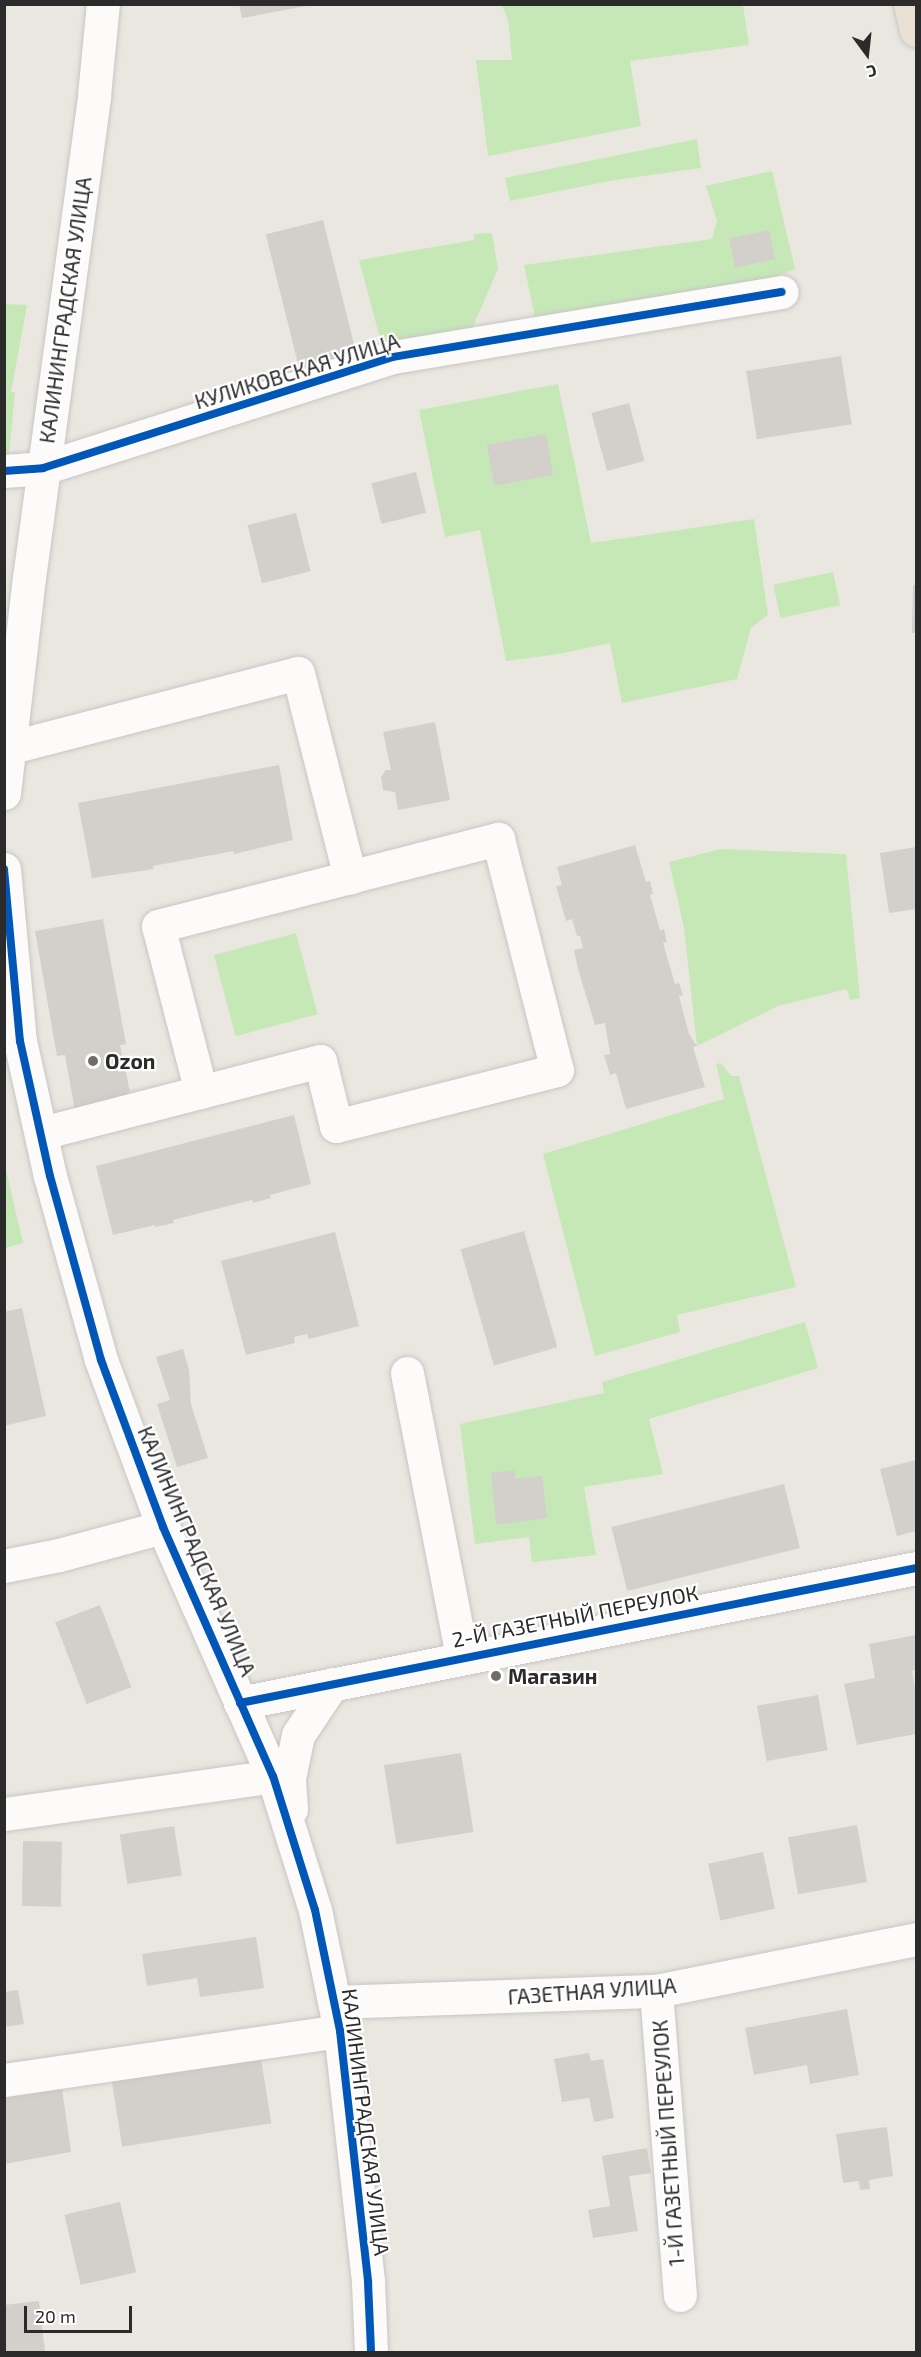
<!DOCTYPE html>
<meta charset="utf-8">
<style>
body{margin:0}
#map{position:relative;width:921px;height:2357px;overflow:hidden;background:#eae7e0;font-family:"Exo 2",sans-serif}
div>[style]{position:absolute}
[style*='--x']{left:calc(var(--x)*1px);top:calc(var(--y)*1px);width:calc(var(--w)*1px);rotate:calc(var(--a)*1deg)}
.green>*{inset:0;background:#c6e8b7;transform-origin:0 0}
.building>*{inset:0;background:#d3d0cb;transform-origin:0 0}
.roads{filter:drop-shadow(0 0 2px #c7c6c6) drop-shadow(0 0 2px #c7c6c6)}
.minor>*{height:33px;margin:-16.5px;padding:0 16.5px;transform-origin:16.5px;border-radius:16.5px;background:#fcfbfa}
.highway>*{height:33px;margin:-16.5px;padding:0 16.5px;transform-origin:16.5px;border-radius:16.5px;background:#e9dfd3}
.cycleway>*{height:8px;margin:-4px;padding:0 4px;transform-origin:4px;border-radius:4px;background:#0057b8}
.dots>*{width:16px;height:16px;translate:-50% -50%;box-sizing:border-box;border:3px solid #fff;border-radius:50%}
span{translate:-50% -50%;white-space:nowrap;text-align:center;line-height:1.15;-webkit-text-stroke:4.5px #fff;paint-order:stroke}
.street-label{font-size:21px;color:#2b2b2b}
.poi-label{font-size:21px;color:#2b2b2b;font-weight:700}
.left{translate:0 -50%;text-align:left}
.frame{position:absolute;inset:0;border:6px solid #2b2b2b;pointer-events:none}
.north{position:absolute;left:837px;top:24px;width:60px;height:60px;-webkit-text-stroke:4px #fff;paint-order:stroke;rotate:165deg;font-size:16px;font-weight:700;line-height:24px;text-align:center;color:#2b2b2b}
.north::after{content:'';display:block;margin:auto;width:21px;height:27px;background:#2b2b2b;clip-path:polygon(50% 0,100% 100%,50% 72%,0 100%)}
.scale{position:absolute;left:24px;top:2306px;width:108px;height:27px;box-sizing:border-box;border:3px solid #2b2b2b;border-top:0;padding-left:8px;font-size:18px;line-height:21px;white-space:nowrap;color:#2b2b2b;-webkit-text-stroke:4px #fff;paint-order:stroke}
</style>
<div id="map">
<div class="green">
<div style="clip-path:polygon(502px 5px,743px 5px,749px 45px,630px 61px,641px 126px,488px 156px,476px 60px,512px 60px,508px 20px)"></div>
<div style="clip-path:polygon(697px 139px,701px 168px,615px 180px,510px 201px,505px 178px)"></div>
<div style="clip-path:polygon(772px 171px,795px 269px,721px 297px,537px 327px,524px 265px,712px 239px,717px 221px,706px 186px)"></div>
<div style="clip-path:polygon(492px 233px,498px 269px,468px 338px,384px 353px,359px 260px,474px 240px,474px 234px)"></div>
<div style="clip-path:polygon(5px 304px,27px 305px,11px 392px,15px 392px,9px 453px,5px 454px)"></div>
<div style="clip-path:polygon(558px 384px,591px 543px,754px 519px,768px 615px,751px 628px,737px 679px,622px 703px,610px 643px,559px 654px,506px 661px,480px 530px,445px 537px,419px 410px)"></div>
<div style="left:833px;top:572px;width:34px;height:61px;rotate:78deg"></div>
<div style="clip-path:polygon(721px 849px,846px 854px,860px 998px,850px 1000px,847px 989px,778px 1006px,697px 1046px,684px 928px,669px 862px)"></div>
<div style="left:296px;top:933px;width:84px;height:85px;rotate:75deg"></div>
<div style="clip-path:polygon(721px 1063px,731px 1076px,739px 1076px,796px 1287px,677px 1315px,680px 1332px,595px 1356px,543px 1154px,724px 1099px,716px 1064px)"></div>
<div style="clip-path:polygon(4px 1161px,23px 1243px,5px 1248px,4px 1248px)"></div>
<div style="clip-path:polygon(805px 1322px,818px 1368px,649px 1419px,663px 1474px,584px 1487px,596px 1555px,532px 1562px,529px 1537px,475px 1544px,460px 1424px,604px 1393px,602px 1382px)"></div>
</div>
<div class="building">
<div style="clip-path:polygon(239px 4px,306px 4px,306px 6px,242px 18px)"></div>
<div style="left:323px;top:220px;width:137px;height:59px;rotate:76deg"></div>
<div style="left:769px;top:230px;width:30px;height:41px;rotate:78deg"></div>
<div style="left:841px;top:356px;width:69px;height:96px;rotate:81deg"></div>
<div style="left:629px;top:403px;width:60px;height:39px;rotate:75deg"></div>
<div style="left:546px;top:434px;width:42px;height:60px;rotate:80deg"></div>
<div style="left:416px;top:472px;width:42px;height:46px;rotate:76deg"></div>
<div style="left:296px;top:513px;width:60px;height:50px;rotate:76deg"></div>
<div style="clip-path:polygon(913px 585px,916px 585px,916px 633px,912px 633px)"></div>
<div style="clip-path:polygon(435px 722px,450px 800px,398px 810px,395px 792px,383px 790px,381px 777px,386px 770px,391px 770px,383px 732px)"></div>
<div style="clip-path:polygon(279px 765px,293px 840px,234px 854px,234px 851px,153px 866px,154px 869px,92px 878px,78px 803px)"></div>
<div style="clip-path:polygon(635px 845px,646px 882px,650px 881px,653px 894px,650px 895px,660px 930px,664px 929px,667px 942px,663px 943px,675px 984px,679px 983px,683px 995px,679px 996px,689px 1034px,697px 1046px,693px 1047px,705px 1087px,626px 1109px,616px 1073px,610px 1075px,604px 1055px,610px 1054px,605px 1023px,595px 1025px,578px 969px,574px 950px,583px 948px,580px 936px,577px 936px,572px 919px,566px 921px,556px 886px,562px 885px,557px 867px)"></div>
<div style="clip-path:polygon(916px 847px,916px 909px,889px 913px,880px 853px)"></div>
<div style="clip-path:polygon(103px 919px,126px 1044px,120px 1045px,130px 1092px,127px 1092px,131px 1112px,77px 1122px,65px 1055px,57px 1056px,35px 931px)"></div>
<div style="clip-path:polygon(294px 1115px,311px 1184px,270px 1195px,271px 1198px,253px 1203px,252px 1200px,173px 1220px,174px 1223px,155px 1227px,155px 1225px,113px 1235px,96px 1166px)"></div>
<div style="left:524px;top:1231px;width:121px;height:66px;rotate:74deg"></div>
<div style="clip-path:polygon(335px 1232px,359px 1326px,309px 1339px,307px 1334px,294px 1337px,295px 1343px,246px 1355px,221px 1261px)"></div>
<div style="clip-path:polygon(22px 1308px,46px 1416px,4px 1426px,4px 1312px)"></div>
<div style="clip-path:polygon(183px 1349px,189px 1370px,191px 1404px,208px 1458px,177px 1467px,157px 1404px,170px 1400px,156px 1357px)"></div>
<div style="clip-path:polygon(916px 1460px,916px 1531px,897px 1536px,880px 1469px)"></div>
<div style="clip-path:polygon(514px 1470px,515px 1479px,542px 1476px,547px 1518px,496px 1525px,491px 1473px)"></div>
<div style="left:784px;top:1484px;width:66px;height:178px;rotate:76deg"></div>
<div style="left:100px;top:1605px;width:88px;height:48px;rotate:69deg"></div>
<div style="clip-path:polygon(916px 1635px,916px 1670px,912px 1671px,916px 1693px,916px 1734px,857px 1745px,844px 1684px,875px 1678px,869px 1644px)"></div>
<div style="left:818px;top:1695px;width:56px;height:62px;rotate:80deg"></div>
<div style="left:461px;top:1753px;width:80px;height:78px;rotate:81deg"></div>
<div style="left:857px;top:1825px;width:58px;height:70px;rotate:80deg"></div>
<div style="left:174px;top:1826px;width:50px;height:55px;rotate:81deg"></div>
<div style="left:23px;top:1841px;width:39px;height:65px;rotate:1deg"></div>
<div style="left:763px;top:1852px;width:58px;height:56px;rotate:78deg"></div>
<div style="clip-path:polygon(256px 1937px,264px 1988px,200px 1997px,197px 1978px,147px 1986px,142px 1954px)"></div>
<div style="clip-path:polygon(18px 1990px,24px 2024px,4px 2027px,4px 1992px)"></div>
<div style="clip-path:polygon(847px 2009px,859px 2075px,810px 2084px,807px 2065px,754px 2075px,745px 2028px)"></div>
<div style="clip-path:polygon(589px 2053px,591px 2061px,603px 2059px,614px 2118px,594px 2122px,589px 2098px,562px 2102px,554px 2059px)"></div>
<div style="left:261px;top:2058px;width:66px;height:151px;rotate:81deg"></div>
<div style="clip-path:polygon(62px 2089px,71px 2152px,4px 2164px,4px 2098px)"></div>
<div style="clip-path:polygon(887px 2127px,893px 2176px,869px 2180px,870px 2189px,860px 2190px,859px 2181px,843px 2183px,836px 2134px)"></div>
<div style="clip-path:polygon(647px 2148px,651px 2173px,629px 2176px,638px 2231px,593px 2238px,588px 2210px,610px 2206px,602px 2156px)"></div>
<div style="left:120px;top:2202px;width:72px;height:57px;rotate:77deg"></div>
<div style="clip-path:polygon(39px 2301px,45px 2352px,4px 2352px,4px 2305px)"></div>
</div>
<div class="roads">
<div class="minor">
<div style="--x:4;--y:471;--w:39;--a:-4"></div>
<div style="--x:43;--y:468;--w:367;--a:-17.6"></div>
<div style="--x:393;--y:357;--w:394;--a:-9.5"></div>
<div style="--x:12;--y:747;--w:295;--a:-14.5"></div>
<div style="--x:298;--y:673;--w:211;--a:75.7"></div>
<div style="--x:350;--y:877;--w:153;--a:-14.4"></div>
<div style="--x:498;--y:839;--w:238;--a:75.7"></div>
<div style="--x:557;--y:1070;--w:228;--a:165.8"></div>
<div style="--x:336;--y:1126;--w:67;--a:-103.8"></div>
<div style="--x:320;--y:1061;--w:288;--a:165.5"></div>
<div style="--x:4;--y:793;--w:216;--a:-83.4"></div>
<div style="--x:29;--y:578;--w:487;--a:-82.3"></div>
<div style="--x:94;--y:95;--w:91;--a:-84.4"></div>
<div style="--x:4;--y:869;--w:173;--a:84.7"></div>
<div style="--x:20;--y:1041;--w:138;--a:77.5"></div>
<div style="--x:50;--y:1176;--w:191;--a:74.5"></div>
<div style="--x:101;--y:1360;--w:178;--a:69.6"></div>
<div style="--x:163;--y:1527;--w:272;--a:66.2"></div>
<div style="--x:273;--y:1776;--w:140;--a:72.6"></div>
<div style="--x:315;--y:1910;--w:124;--a:78.3"></div>
<div style="--x:340;--y:2031;--w:253;--a:83.6"></div>
<div style="--x:368;--y:2282;--w:70;--a:87.5"></div>
<div style="--x:201;--y:1092;--w:171;--a:-104.5"></div>
<div style="--x:158;--y:926;--w:198;--a:-14.3"></div>
<div style="--x:407;--y:1373;--w:289;--a:79"></div>
<div style="--x:4;--y:1566;--w:56;--a:-11.3"></div>
<div style="--x:59;--y:1555;--w:108;--a:-15.1"></div>
<div style="--x:240;--y:1703;--w:689;--a:-11.29"></div>
<div style="--x:291;--y:1809;--w:31;--a:-94"></div>
<div style="--x:289;--y:1778;--w:44;--a:-78.2"></div>
<div style="--x:298;--y:1735;--w:61;--a:-56.3"></div>
<div style="--x:4;--y:1814;--w:272;--a:-8"></div>
<div style="--x:656;--y:1991;--w:305;--a:85.5"></div>
<div style="--x:335;--y:2002;--w:321;--a:-2"></div>
<div style="--x:656;--y:1991;--w:265;--a:-11.3"></div>
<div style="--x:4;--y:2080;--w:340;--a:-8.3"></div>
</div>
<div class="highway">
<div style="--x:910;--y:4;--w:27;--a:77"></div>
</div>
</div>
<div class="cycleway">
<div style="--x:4;--y:471;--w:39;--a:-4"></div>
<div style="--x:43;--y:468;--w:367;--a:-17.6"></div>
<div style="--x:393;--y:357;--w:394;--a:-9.5"></div>
<div style="--x:4;--y:869;--w:173;--a:84.7"></div>
<div style="--x:20;--y:1041;--w:138;--a:77.5"></div>
<div style="--x:50;--y:1176;--w:191;--a:74.5"></div>
<div style="--x:101;--y:1360;--w:178;--a:69.6"></div>
<div style="--x:163;--y:1527;--w:272;--a:66.2"></div>
<div style="--x:273;--y:1776;--w:140;--a:72.6"></div>
<div style="--x:315;--y:1910;--w:124;--a:78.3"></div>
<div style="--x:340;--y:2031;--w:253;--a:83.6"></div>
<div style="--x:368;--y:2282;--w:70;--a:87.5"></div>
<div style="--x:240;--y:1703;--w:689;--a:-11.29"></div>
</div>
<div class="dots">
<div style="left:93px;top:1061px;background:#6e6d6a"></div>
<div style="left:496px;top:1676px;background:#6e6d6a"></div>
</div>
<div class="street-label">
<span style="left:65px;top:310px;rotate:-82deg">КАЛИНИНГРАДСКАЯ УЛИЦА</span>
<span style="left:297px;top:371px;rotate:-17deg">КУЛИКОВСКАЯ УЛИЦА</span>
<span style="left:197px;top:1551px;rotate:67deg">КАЛИНИНГРАДСКАЯ УЛИЦА</span>
<span style="left:575px;top:1616px;rotate:-11deg">2-Й ГАЗЕТНЫЙ ПЕРЕУЛОК</span>
<span style="left:592px;top:1991px;rotate:-4deg">ГАЗЕТНАЯ УЛИЦА</span>
<span style="left:366px;top:2122px;rotate:83deg">КАЛИНИНГРАДСКАЯ УЛИЦА</span>
<span style="left:668px;top:2143px;rotate:-94deg">1-Й ГАЗЕТНЫЙ ПЕРЕУЛОК</span>
</div>
<div class="poi-label">
<span class="left" style="left:105px;top:1061px">Ozon</span>
<span class="left" style="left:508px;top:1676px">Магазин</span>
</div>
<div class="frame"></div>
<div class="north">С</div>
<div class="scale">20 m</div>
</div>
